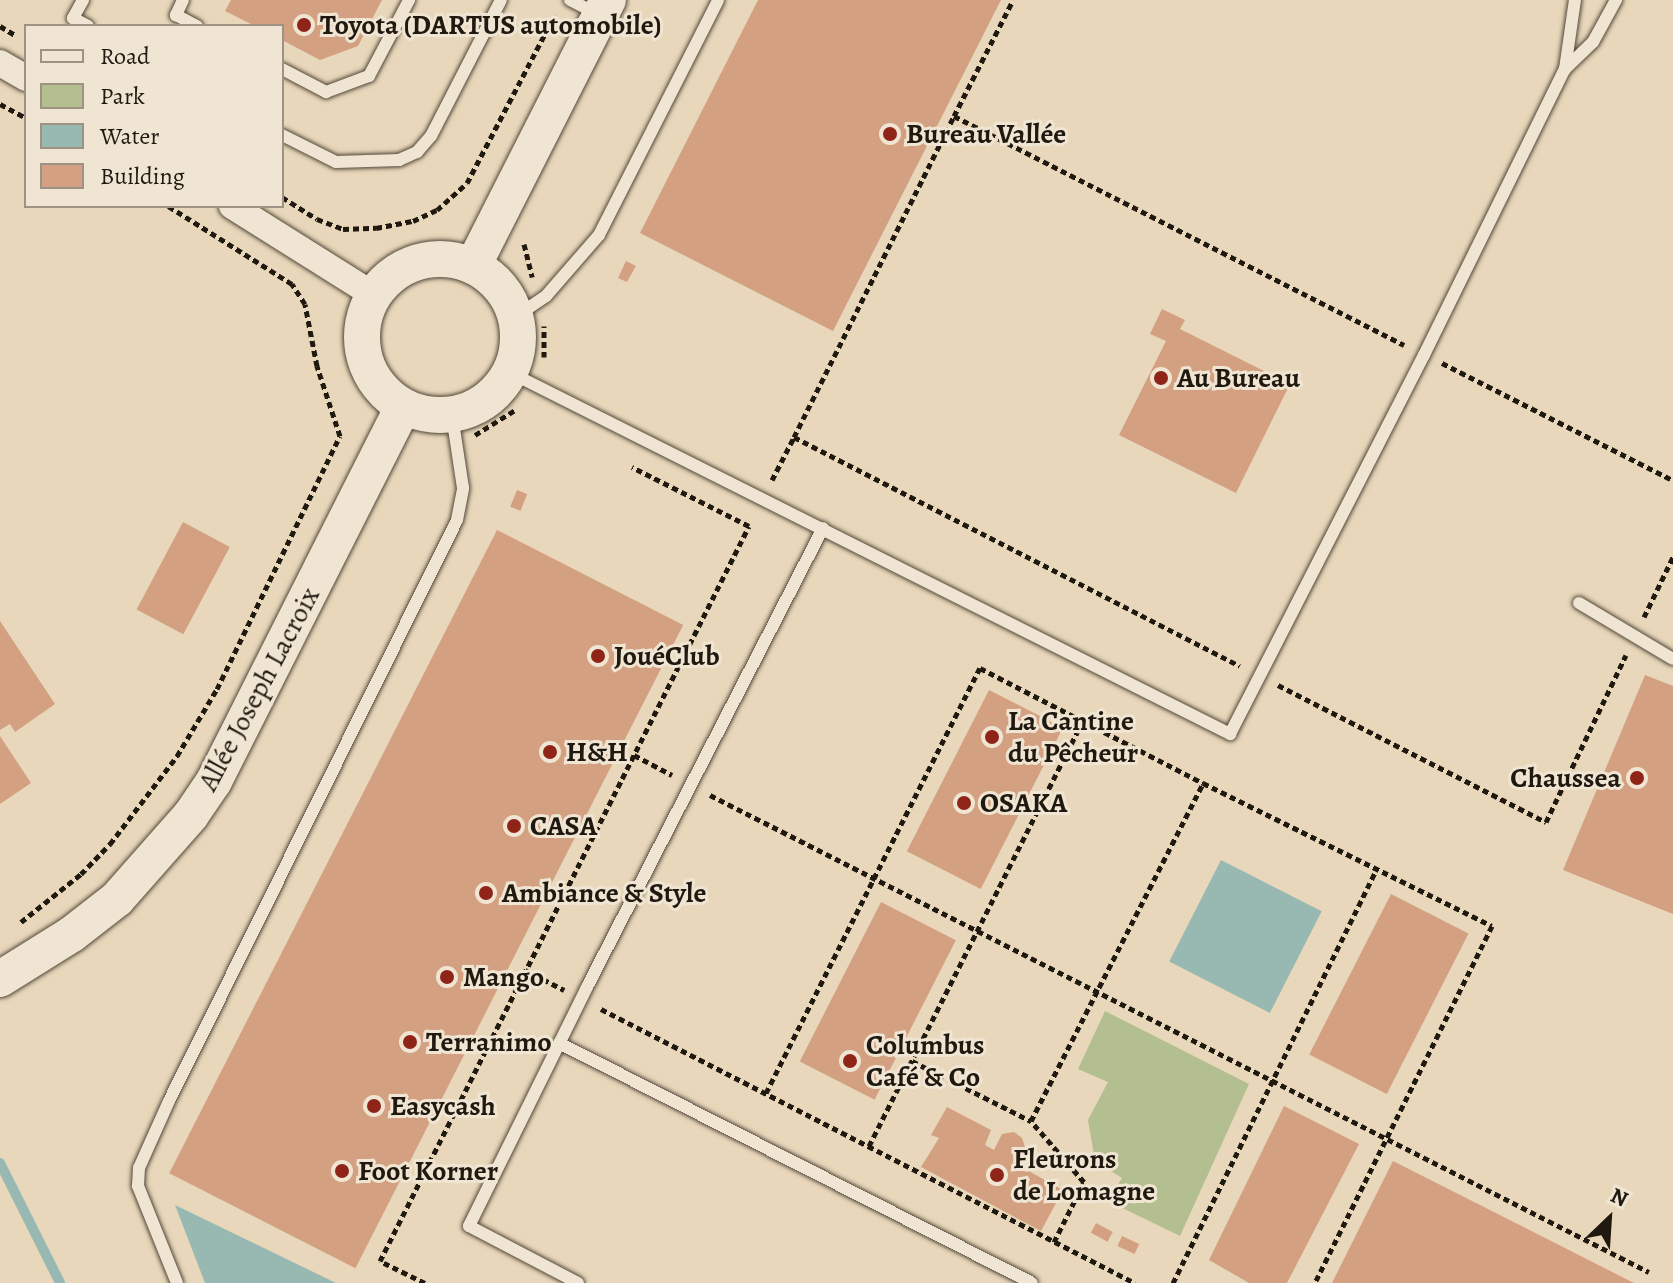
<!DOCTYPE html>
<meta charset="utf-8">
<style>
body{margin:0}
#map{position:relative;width:1673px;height:1283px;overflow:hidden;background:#e8d7ba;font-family:Alegreya,serif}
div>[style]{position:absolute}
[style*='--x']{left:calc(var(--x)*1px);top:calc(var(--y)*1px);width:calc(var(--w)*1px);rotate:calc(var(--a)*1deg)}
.green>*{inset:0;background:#b4bf91}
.water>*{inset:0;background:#97b9b2;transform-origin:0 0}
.stream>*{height:10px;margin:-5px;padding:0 5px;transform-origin:5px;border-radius:5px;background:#97b9b2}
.building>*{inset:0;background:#d3a182;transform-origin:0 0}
.path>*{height:5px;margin-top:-2.5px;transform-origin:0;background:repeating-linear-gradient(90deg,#201910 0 6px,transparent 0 10px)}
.roads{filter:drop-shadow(0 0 2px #52483a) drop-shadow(0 0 2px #52483a)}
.lane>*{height:12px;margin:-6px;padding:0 6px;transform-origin:6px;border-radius:6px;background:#f0e5d2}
.street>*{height:26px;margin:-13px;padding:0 13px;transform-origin:13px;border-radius:13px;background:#f0e5d2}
.secondary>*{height:36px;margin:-18px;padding:0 18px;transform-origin:18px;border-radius:18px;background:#f0e5d2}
.secondary>.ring{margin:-18px;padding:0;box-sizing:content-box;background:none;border:36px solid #f0e5d2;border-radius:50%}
.dots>*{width:22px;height:22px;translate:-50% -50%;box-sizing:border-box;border:4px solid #f0e5d2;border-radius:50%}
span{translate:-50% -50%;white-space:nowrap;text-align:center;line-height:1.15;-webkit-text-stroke:6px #f0e5d2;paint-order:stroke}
.poi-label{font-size:28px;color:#201910;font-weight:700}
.left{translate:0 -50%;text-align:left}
.right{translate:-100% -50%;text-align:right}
.street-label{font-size:28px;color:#201910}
.legend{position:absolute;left:24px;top:24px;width:260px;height:184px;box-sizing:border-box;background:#f0e5d2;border:2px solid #9d9384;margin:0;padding:10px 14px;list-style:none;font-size:24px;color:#201910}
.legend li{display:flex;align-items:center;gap:16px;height:40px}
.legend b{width:40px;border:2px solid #9d9384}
.north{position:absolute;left:1569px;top:1179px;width:80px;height:80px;-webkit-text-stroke:6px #f0e5d2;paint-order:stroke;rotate:25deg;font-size:22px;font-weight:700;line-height:32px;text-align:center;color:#201910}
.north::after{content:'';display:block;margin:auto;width:28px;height:36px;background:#201910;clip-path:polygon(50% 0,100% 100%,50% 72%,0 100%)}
</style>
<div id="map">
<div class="green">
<div style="clip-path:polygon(1105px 1011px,1249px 1084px,1180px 1236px,1108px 1201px,1122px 1178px,1095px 1161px,1088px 1120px,1108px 1082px,1078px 1069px)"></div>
</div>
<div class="water">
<div style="left:1221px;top:860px;width:113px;height:114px;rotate:27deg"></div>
<div style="clip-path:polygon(175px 1205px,336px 1283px,205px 1283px)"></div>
</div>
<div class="stream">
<div style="--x:0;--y:1163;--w:134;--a:63.4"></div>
</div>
<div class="building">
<div style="clip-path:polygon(231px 0,382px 0,358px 46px,320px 60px,282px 40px,282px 26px,255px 26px,225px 11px)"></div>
<div style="clip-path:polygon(758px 0,1001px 0,833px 331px,640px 233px)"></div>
<div style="clip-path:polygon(626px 261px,636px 266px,627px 282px,618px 278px)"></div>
<div style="clip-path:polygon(1162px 309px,1185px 320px,1180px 329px,1290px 384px,1236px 493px,1119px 435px,1166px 341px,1150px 334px)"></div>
<div style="left:517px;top:490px;width:11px;height:18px;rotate:22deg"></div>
<div style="left:183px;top:522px;width:53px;height:99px;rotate:28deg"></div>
<div style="left:497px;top:530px;width:209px;height:722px;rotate:27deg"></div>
<div style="clip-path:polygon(0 621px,55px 704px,15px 732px,10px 724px,0 730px)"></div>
<div style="clip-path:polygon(1645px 675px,1673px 686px,1673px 914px,1563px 870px)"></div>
<div style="left:989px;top:690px;width:83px;height:181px;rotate:27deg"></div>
<div style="clip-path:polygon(0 736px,31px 783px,0 804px)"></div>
<div style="left:1391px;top:894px;width:87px;height:180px;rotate:27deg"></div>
<div style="left:881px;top:902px;width:84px;height:179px;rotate:27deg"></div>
<div style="clip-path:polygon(1284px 1106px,1359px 1144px,1287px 1283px,1249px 1283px,1209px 1260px)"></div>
<div style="clip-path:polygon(947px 1107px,991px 1130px,985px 1145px,994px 1150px,1002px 1134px,1014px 1132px,1022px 1138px,1025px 1147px,1016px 1164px,1063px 1190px,1041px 1231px,921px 1167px,939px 1138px,931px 1135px)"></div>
<div style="clip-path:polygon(1393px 1161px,1634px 1283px,1332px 1283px)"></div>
<div style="left:1096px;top:1223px;width:19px;height:11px;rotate:28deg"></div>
<div style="left:1122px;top:1236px;width:19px;height:11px;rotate:25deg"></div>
</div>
<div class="path">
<div style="--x:0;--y:26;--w:17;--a:31"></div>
<div style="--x:0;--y:104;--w:30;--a:28"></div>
<div style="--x:954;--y:116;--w:130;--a:-63"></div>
<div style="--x:282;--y:197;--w:41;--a:32.2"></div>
<div style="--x:317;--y:219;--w:28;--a:21"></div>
<div style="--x:343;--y:229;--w:33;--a:-2"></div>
<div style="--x:376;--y:228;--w:38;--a:-11"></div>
<div style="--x:413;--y:221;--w:26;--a:-25"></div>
<div style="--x:437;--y:210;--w:40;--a:-42"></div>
<div style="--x:467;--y:183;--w:190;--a:-62.4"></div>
<div style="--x:524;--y:244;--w:34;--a:76"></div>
<div style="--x:544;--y:357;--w:31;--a:-90"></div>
<div style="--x:1442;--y:363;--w:259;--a:26.9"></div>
<div style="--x:475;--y:435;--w:47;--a:-32"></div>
<div style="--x:794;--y:437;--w:359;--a:-63.5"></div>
<div style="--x:954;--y:116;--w:505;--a:26.97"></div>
<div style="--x:772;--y:480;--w:48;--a:-62.9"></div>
<div style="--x:794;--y:437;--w:501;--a:27.18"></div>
<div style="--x:1644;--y:617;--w:67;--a:-64.2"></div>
<div style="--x:1278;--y:685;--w:301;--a:27.1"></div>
<div style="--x:1546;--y:822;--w:185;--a:-64.4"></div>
<div style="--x:634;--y:755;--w:43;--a:27.8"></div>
<div style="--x:710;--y:795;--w:1053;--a:26.93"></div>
<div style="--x:21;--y:922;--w:77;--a:-38.7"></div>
<div style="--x:81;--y:874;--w:42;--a:-46"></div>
<div style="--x:110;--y:844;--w:111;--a:-52.7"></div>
<div style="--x:177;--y:756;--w:78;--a:-59.2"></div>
<div style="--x:217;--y:689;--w:281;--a:-64.1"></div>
<div style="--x:340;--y:436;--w:74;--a:-108.2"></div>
<div style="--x:317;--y:366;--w:63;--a:-101"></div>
<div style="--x:305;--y:304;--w:24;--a:-123"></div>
<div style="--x:292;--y:284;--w:146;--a:-147.8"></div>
<div style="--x:525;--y:970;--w:44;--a:27.1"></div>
<div style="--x:601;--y:1009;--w:600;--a:27.16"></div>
<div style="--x:912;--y:1061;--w:133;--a:26.8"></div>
<div style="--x:766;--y:1093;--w:476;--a:-63.3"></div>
<div style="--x:980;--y:668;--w:251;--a:27.3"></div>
<div style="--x:869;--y:1146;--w:476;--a:-63.3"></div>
<div style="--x:1054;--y:1242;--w:67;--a:-63.4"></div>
<div style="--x:1084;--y:1182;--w:81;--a:-131"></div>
<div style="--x:1031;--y:1121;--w:379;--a:-63"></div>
<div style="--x:1203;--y:783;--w:322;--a:26.3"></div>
<div style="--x:1492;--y:926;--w:398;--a:116.4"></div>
<div style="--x:425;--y:1283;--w:50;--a:-153.9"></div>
<div style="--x:380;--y:1261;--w:822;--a:-63.34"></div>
<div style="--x:749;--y:526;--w:131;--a:-153.2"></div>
<div style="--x:1173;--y:1283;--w:460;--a:-63.8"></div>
</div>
<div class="roads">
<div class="lane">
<div style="--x:83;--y:0;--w:21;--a:119"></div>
<div style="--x:73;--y:18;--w:17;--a:28"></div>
<div style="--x:183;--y:0;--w:17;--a:115"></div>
<div style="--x:176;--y:15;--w:24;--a:28"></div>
<div style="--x:570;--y:0;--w:28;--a:27"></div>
<div style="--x:282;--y:69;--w:50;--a:27.6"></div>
<div style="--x:326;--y:92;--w:46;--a:-20.4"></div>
<div style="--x:369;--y:76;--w:86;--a:-62.2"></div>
<div style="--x:1565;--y:69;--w:39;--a:-44"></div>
<div style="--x:1593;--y:42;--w:48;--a:-61.3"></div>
<div style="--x:282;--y:135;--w:60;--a:26.6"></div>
<div style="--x:336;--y:162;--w:63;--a:-1.8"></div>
<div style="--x:399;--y:160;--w:20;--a:-24"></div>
<div style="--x:417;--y:152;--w:21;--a:-49"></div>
<div style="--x:431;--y:136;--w:153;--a:-62.8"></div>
<div style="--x:515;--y:317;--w:37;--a:-34"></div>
<div style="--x:546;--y:296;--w:81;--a:-49"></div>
<div style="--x:599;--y:235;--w:263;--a:-63.1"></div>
<div style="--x:511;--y:373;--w:805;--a:26.66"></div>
<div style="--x:1230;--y:734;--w:426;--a:-62.9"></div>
<div style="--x:1424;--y:355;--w:319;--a:-63.8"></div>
<div style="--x:1565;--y:69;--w:70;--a:-81.8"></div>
<div style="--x:1579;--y:603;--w:109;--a:30.8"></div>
<div style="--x:559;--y:1043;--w:530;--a:26.9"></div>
<div style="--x:177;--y:1283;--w:105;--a:-111.9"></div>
<div style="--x:138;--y:1186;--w:18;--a:-87"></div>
<div style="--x:139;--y:1168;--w:73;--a:-65.9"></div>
<div style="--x:169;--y:1101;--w:648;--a:-63.63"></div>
<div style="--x:457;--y:520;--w:33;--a:-79"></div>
<div style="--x:463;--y:488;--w:74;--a:-98.6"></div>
<div style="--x:578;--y:1283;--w:123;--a:-152.4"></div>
<div style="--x:469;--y:1226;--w:267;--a:-63.7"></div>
<div style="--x:587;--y:987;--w:516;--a:-62.79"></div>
</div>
<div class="street">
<div style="--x:0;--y:63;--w:30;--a:30"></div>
<div style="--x:232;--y:206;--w:168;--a:32.1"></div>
</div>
<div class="secondary">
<div class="ring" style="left:362px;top:259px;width:120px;height:120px"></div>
<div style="--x:473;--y:266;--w:298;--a:-63.1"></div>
<div style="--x:0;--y:979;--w:85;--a:-32"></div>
<div style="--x:72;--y:934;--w:57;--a:-37.9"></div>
<div style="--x:117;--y:899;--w:112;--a:-48.6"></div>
<div style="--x:191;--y:815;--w:41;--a:-55.9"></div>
<div style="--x:214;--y:781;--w:419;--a:-63.2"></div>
</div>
</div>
<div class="dots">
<div style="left:304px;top:25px;background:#8f2418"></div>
<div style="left:890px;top:134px;background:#8f2418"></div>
<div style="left:1161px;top:378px;background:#8f2418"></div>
<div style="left:598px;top:656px;background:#8f2418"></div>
<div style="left:992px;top:737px;background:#8f2418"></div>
<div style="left:550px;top:752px;background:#8f2418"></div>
<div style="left:1637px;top:778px;background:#8f2418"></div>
<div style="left:964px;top:803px;background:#8f2418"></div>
<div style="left:514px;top:826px;background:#8f2418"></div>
<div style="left:486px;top:893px;background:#8f2418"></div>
<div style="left:447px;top:977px;background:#8f2418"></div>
<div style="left:410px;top:1042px;background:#8f2418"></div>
<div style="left:850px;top:1061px;background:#8f2418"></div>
<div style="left:374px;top:1106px;background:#8f2418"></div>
<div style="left:342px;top:1171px;background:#8f2418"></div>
<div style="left:997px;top:1175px;background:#8f2418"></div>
</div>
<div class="poi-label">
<span class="left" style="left:320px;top:25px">Toyota (DARTUS automobile)</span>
<span class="left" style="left:906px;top:134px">Bureau Vallée</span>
<span class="left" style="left:1177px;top:378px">Au Bureau</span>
<span class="left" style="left:614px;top:656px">JouéClub</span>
<span class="left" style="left:1008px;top:737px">La Cantine<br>du Pêcheur</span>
<span class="left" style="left:566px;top:752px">H&amp;H</span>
<span class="right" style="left:1621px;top:778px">Chaussea</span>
<span class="left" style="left:980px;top:803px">OSAKA</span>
<span class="left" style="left:530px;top:826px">CASA</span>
<span class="left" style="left:502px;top:893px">Ambiance &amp; Style</span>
<span class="left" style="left:463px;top:977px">Mango</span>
<span class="left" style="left:426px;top:1042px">Terranimo</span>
<span class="left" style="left:866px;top:1061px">Columbus<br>Café &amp; Co</span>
<span class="left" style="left:390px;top:1106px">Easycash</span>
<span class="left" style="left:1013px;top:1175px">Fleurons<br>de Lomagne</span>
<span class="left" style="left:358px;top:1171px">Foot Korner</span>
</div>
<div class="street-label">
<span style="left:259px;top:689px;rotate:-62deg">Allée Joseph Lacroix</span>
</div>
<ul class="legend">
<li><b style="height:10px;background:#f0e5d2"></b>Road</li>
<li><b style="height:22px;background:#b4bf91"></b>Park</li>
<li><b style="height:22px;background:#97b9b2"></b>Water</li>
<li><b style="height:22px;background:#d3a182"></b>Building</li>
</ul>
<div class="north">N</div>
</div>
